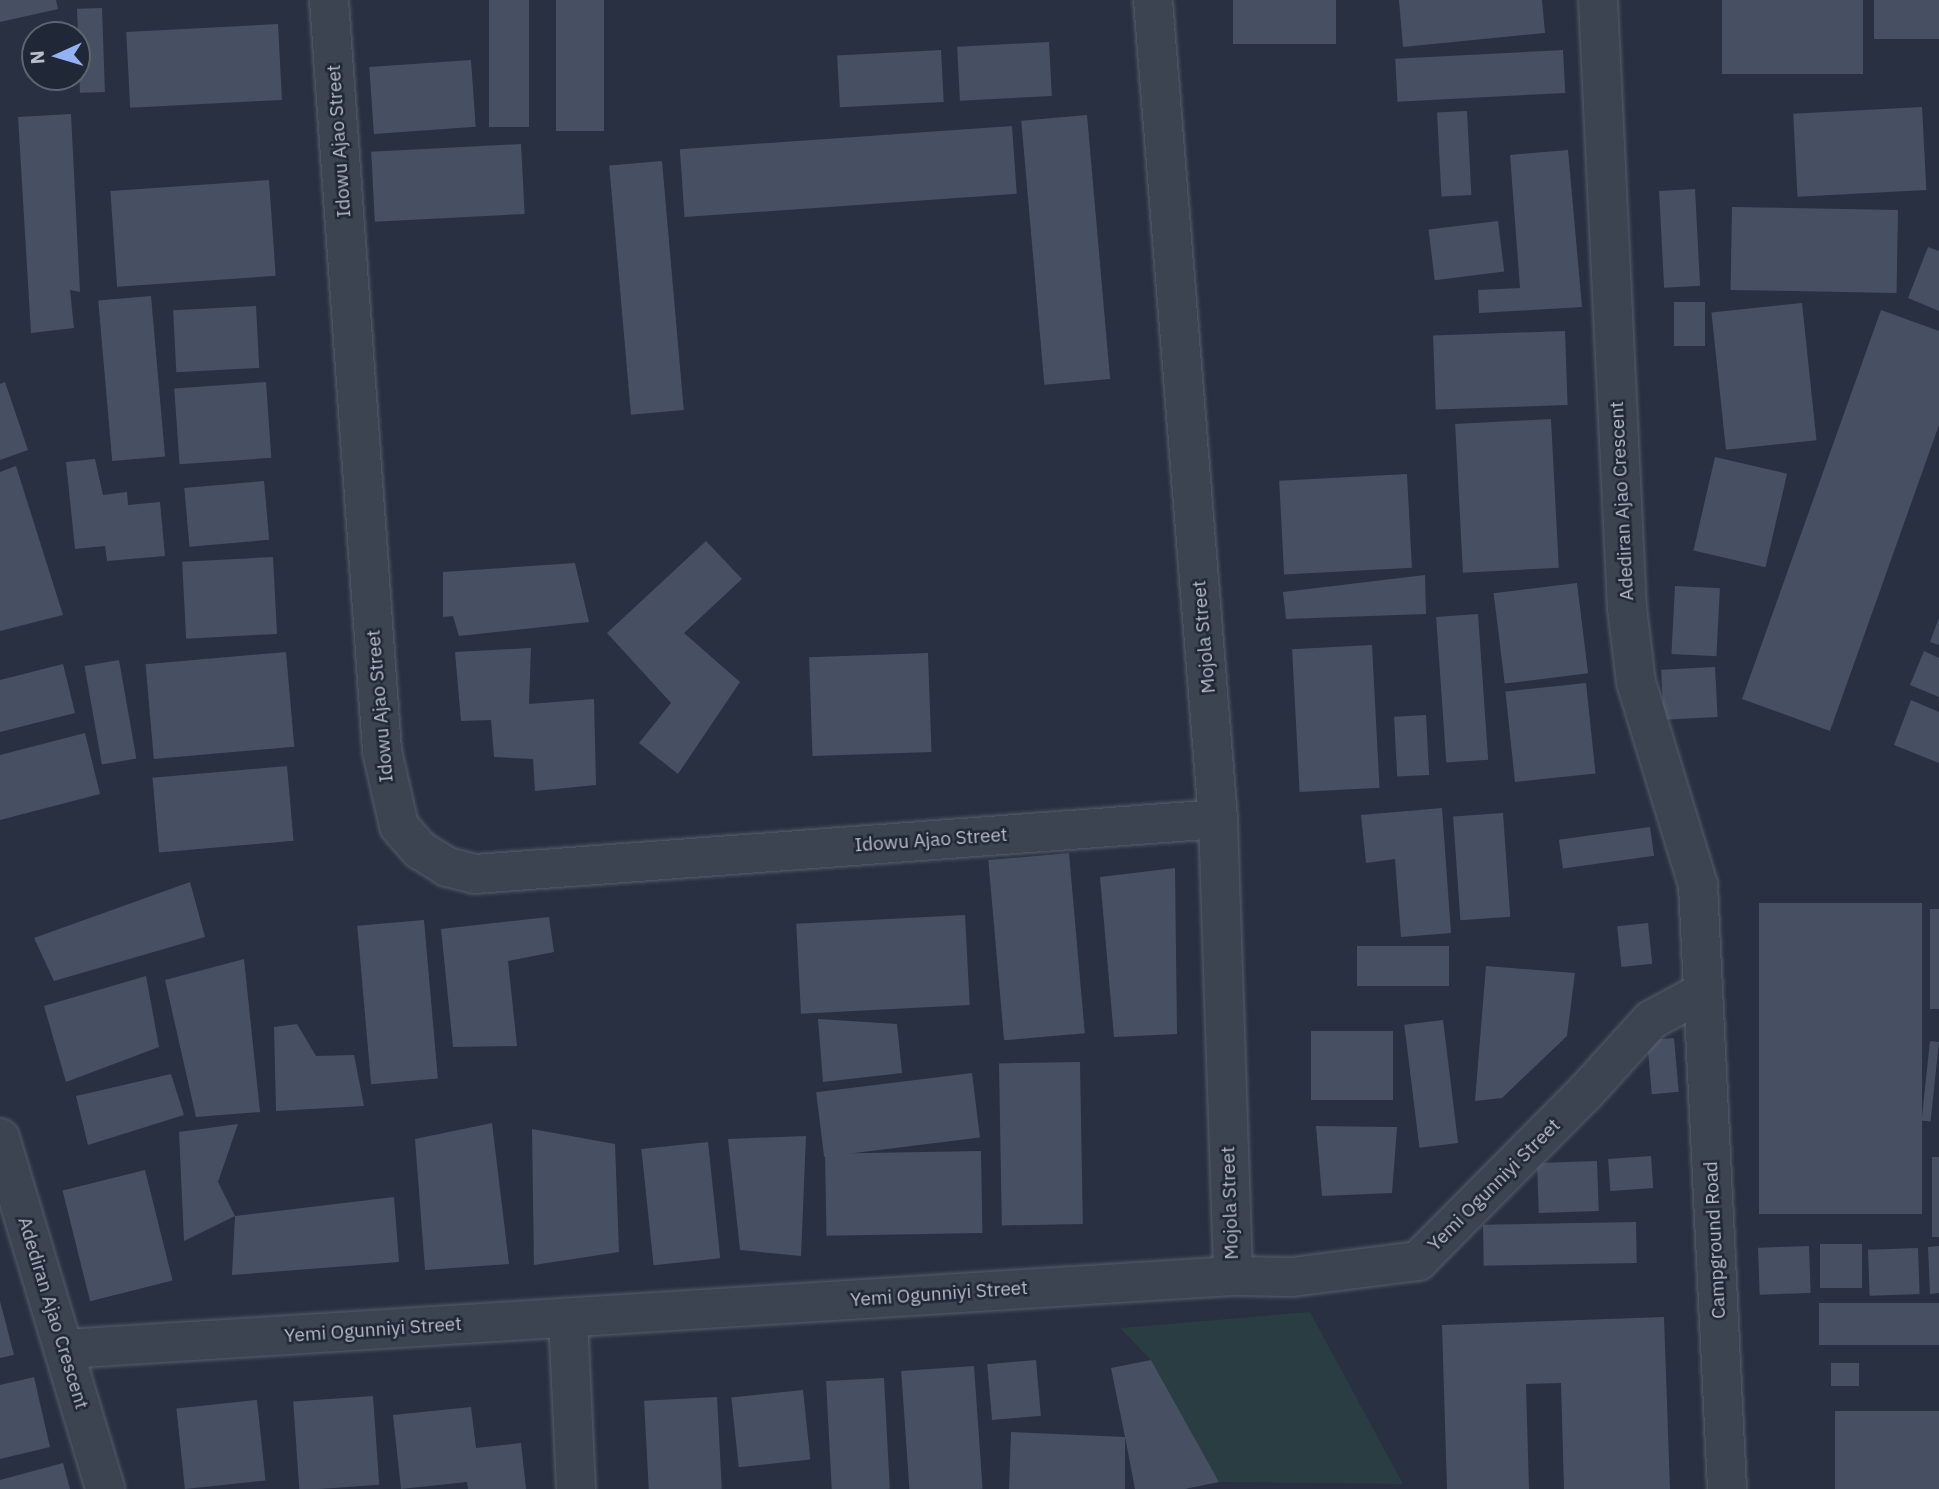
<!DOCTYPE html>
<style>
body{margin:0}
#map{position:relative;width:1939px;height:1489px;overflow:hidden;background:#283041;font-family:"IBM Plex Sans",sans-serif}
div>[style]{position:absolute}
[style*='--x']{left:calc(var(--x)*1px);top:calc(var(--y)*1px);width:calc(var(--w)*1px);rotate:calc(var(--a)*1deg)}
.green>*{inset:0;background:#2a3d42}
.building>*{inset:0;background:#475063;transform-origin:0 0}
.roads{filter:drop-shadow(0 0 2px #575e6c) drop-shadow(0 0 2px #575e6c)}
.minor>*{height:38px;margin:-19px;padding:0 19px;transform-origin:19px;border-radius:19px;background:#3c4351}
span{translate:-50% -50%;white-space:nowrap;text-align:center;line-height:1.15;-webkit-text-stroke:5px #202837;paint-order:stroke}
.street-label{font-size:19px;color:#b9becb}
.north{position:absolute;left:21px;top:21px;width:70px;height:70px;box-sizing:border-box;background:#202837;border:2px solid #5d6472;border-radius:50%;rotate:266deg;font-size:19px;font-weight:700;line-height:28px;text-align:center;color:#b9becb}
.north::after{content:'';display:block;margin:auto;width:24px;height:32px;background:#94b1f5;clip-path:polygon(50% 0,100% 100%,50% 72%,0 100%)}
</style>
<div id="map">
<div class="green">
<div style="clip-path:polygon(1310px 1312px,1403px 1484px,1219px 1482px,1151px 1360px,1120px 1328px)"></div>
</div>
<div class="building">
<div style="clip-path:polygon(0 0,56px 0,58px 9px,0 22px)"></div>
<div style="left:489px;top:0;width:40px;height:127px"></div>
<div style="left:556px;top:0;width:48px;height:131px"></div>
<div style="left:1233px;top:0;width:103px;height:44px"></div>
<div style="clip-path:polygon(1399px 0,1542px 0,1545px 33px,1403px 47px)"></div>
<div style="left:1722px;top:0;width:141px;height:74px"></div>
<div style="left:1874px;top:0;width:65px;height:39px"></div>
<div style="left:102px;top:8px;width:84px;height:25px;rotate:88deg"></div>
<div style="left:278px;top:24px;width:76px;height:152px;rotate:87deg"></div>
<div style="left:1049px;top:42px;width:54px;height:92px;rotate:87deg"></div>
<div style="left:941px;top:50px;width:52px;height:104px;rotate:87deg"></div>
<div style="left:1563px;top:50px;width:43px;height:168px;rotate:87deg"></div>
<div style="left:471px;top:60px;width:67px;height:102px;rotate:86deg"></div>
<div style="left:1922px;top:107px;width:83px;height:129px;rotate:87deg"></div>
<div style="left:1467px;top:111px;width:84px;height:30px;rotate:87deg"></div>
<div style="clip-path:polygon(71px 114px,80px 292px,70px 290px,74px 328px,31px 333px,18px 117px)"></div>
<div style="left:1087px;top:115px;width:265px;height:66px;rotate:85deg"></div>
<div style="left:1012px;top:126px;width:68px;height:333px;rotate:86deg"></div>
<div style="left:521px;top:144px;width:70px;height:150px;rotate:87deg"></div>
<div style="clip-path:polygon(1568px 150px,1582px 307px,1479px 313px,1478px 290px,1520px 288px,1510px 155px)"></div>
<div style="left:662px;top:161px;width:250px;height:53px;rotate:85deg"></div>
<div style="left:269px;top:180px;width:96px;height:159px;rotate:86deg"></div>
<div style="left:1695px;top:189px;width:97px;height:36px;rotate:87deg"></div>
<div style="left:1732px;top:207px;width:166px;height:83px;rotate:1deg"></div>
<div style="left:1498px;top:221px;width:51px;height:70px;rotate:83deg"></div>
<div style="clip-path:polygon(1928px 247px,1939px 251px,1939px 311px,1908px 298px)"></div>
<div style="left:151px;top:296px;width:161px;height:53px;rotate:85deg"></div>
<div style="left:1674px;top:302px;width:31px;height:44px"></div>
<div style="left:1802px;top:303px;width:138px;height:91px;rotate:84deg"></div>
<div style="left:256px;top:306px;width:62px;height:83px;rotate:87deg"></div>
<div style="clip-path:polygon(1881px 310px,1939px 331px,1939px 425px,1830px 731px,1742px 699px)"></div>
<div style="left:1565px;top:331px;width:74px;height:132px;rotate:88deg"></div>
<div style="clip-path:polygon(5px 382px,28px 450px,0 460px,0 384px)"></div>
<div style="left:266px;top:382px;width:76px;height:92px;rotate:86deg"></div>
<div style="left:1551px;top:419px;width:149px;height:96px;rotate:87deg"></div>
<div style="left:1715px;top:457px;width:74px;height:96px;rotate:13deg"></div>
<div style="clip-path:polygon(95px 459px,103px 495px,127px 492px,128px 505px,160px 502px,165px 556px,107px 561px,105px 546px,75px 549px,66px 462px)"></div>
<div style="clip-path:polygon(16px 466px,63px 615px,0 631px,0 472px)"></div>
<div style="left:1407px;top:474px;width:94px;height:128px;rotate:87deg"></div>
<div style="left:264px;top:481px;width:59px;height:80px;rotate:85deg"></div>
<div style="clip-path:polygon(706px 541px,742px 579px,684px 633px,740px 682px,678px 774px,639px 743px,671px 703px,607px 633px)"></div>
<div style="left:273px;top:557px;width:77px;height:91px;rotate:87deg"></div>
<div style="clip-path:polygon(575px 563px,589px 622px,459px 636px,453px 616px,443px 617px,443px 572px)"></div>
<div style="clip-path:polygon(1425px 575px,1426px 614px,1286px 619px,1283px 592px)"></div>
<div style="left:1577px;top:583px;width:91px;height:84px;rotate:83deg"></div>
<div style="left:1675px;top:586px;width:45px;height:68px;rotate:3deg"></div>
<div style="left:1478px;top:614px;width:146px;height:42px;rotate:86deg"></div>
<div style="clip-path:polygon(1939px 618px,1939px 645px,1930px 642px)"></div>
<div style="left:1372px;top:645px;width:143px;height:80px;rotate:87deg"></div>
<div style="clip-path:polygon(531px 648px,529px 704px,594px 699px,596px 785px,535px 791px,533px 759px,494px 757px,491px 720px,461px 721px,455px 652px)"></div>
<div style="clip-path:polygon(1924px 651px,1939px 658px,1939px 697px,1910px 685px)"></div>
<div style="left:286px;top:652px;width:95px;height:141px;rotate:85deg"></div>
<div style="left:928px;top:653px;width:99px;height:119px;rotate:88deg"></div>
<div style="left:119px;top:660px;width:100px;height:35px;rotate:80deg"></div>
<div style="clip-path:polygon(63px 664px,75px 713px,0 732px,0 680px)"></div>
<div style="left:1715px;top:667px;width:50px;height:54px;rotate:87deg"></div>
<div style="left:1586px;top:683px;width:91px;height:81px;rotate:84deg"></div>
<div style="clip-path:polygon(1911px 700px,1939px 712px,1939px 763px,1894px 745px)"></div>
<div style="left:1426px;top:715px;width:60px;height:32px;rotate:87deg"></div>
<div style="clip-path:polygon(85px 733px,100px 794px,0 820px,0 755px)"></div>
<div style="left:287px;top:766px;width:75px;height:135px;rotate:85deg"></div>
<div style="clip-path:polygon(1442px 808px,1451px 933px,1401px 937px,1395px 859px,1366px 863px,1361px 815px)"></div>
<div style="left:1503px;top:813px;width:104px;height:50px;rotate:86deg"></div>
<div style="left:1650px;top:827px;width:29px;height:92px;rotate:82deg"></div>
<div style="left:1069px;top:853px;width:181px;height:81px;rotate:85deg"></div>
<div style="clip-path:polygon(1175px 868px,1177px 1034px,1114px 1037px,1100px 877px)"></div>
<div style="clip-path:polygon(190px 882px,205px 937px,54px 981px,34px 938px)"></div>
<div style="left:1759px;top:903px;width:163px;height:311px"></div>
<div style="left:1930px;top:909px;width:9px;height:100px"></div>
<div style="left:965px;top:915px;width:90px;height:169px;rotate:87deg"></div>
<div style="clip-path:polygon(549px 917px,554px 952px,508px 961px,517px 1046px,453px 1047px,441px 929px)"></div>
<div style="left:424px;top:920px;width:159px;height:67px;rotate:85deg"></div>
<div style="left:1648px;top:923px;width:41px;height:31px;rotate:84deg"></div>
<div style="left:1449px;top:946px;width:40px;height:92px;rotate:90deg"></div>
<div style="clip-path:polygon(244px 959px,260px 1112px,196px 1117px,165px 980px)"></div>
<div style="clip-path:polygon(1486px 966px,1575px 973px,1567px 1036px,1502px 1098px,1475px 1101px)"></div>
<div style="clip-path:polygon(146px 976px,159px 1047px,66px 1082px,44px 1006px)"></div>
<div style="clip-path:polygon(818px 1019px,897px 1024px,902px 1073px,823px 1082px)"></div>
<div style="left:1443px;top:1020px;width:124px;height:39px;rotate:83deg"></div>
<div style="clip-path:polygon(297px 1024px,316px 1056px,354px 1055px,364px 1106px,276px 1111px,274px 1027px)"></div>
<div style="left:1393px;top:1031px;width:69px;height:82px;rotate:90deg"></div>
<div style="left:1674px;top:1038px;width:54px;height:27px;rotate:85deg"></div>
<div style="left:1930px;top:1041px;width:9px;height:80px;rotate:6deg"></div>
<div style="left:1080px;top:1062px;width:162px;height:81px;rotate:89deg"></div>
<div style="left:972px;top:1073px;width:65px;height:157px;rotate:83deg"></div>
<div style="clip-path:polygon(171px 1074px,184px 1115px,88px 1145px,76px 1096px)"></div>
<div style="clip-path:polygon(492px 1123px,509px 1264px,425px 1270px,415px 1139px)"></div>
<div style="clip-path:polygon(238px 1124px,218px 1182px,235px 1216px,184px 1241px,179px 1132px)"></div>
<div style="clip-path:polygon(1316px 1126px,1397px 1127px,1392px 1193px,1322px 1196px)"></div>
<div style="clip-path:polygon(532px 1129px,615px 1144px,619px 1252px,534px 1265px)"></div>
<div style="clip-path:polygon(806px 1136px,801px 1256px,740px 1250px,728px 1139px)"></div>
<div style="left:708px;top:1142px;width:117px;height:67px;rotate:84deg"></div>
<div style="left:981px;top:1151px;width:82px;height:156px;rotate:89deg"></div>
<div style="left:1651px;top:1156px;width:32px;height:43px;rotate:86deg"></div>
<div style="left:1932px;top:1157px;width:7px;height:80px"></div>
<div style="left:1597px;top:1161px;width:50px;height:60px;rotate:88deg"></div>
<div style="left:145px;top:1170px;width:114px;height:85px;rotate:76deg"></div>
<div style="clip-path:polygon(394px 1197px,399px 1262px,232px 1275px,235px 1216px)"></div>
<div style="left:1636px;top:1222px;width:41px;height:153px;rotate:89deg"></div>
<div style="left:1820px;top:1244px;width:42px;height:44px"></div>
<div style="left:1809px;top:1246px;width:47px;height:51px;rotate:88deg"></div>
<div style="clip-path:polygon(1939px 1246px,1939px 1293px,1930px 1294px,1928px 1247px)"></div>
<div style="left:1918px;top:1248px;width:46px;height:50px;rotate:88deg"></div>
<div style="clip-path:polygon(0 1301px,14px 1355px,0 1358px)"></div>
<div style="left:1939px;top:1303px;width:42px;height:120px;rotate:90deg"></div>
<div style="clip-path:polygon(1664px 1317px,1670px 1489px,1564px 1489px,1561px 1383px,1526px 1384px,1529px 1489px,1447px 1489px,1442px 1325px)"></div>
<div style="left:1036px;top:1360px;width:56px;height:49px;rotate:85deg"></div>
<div style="clip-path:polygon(1151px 1360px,1219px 1482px,1185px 1489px,1135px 1489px,1125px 1437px,1125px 1489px,1009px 1489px,1011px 1432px,1125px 1437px,1111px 1368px)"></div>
<div style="left:1831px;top:1363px;width:28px;height:23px"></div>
<div style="left:974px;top:1366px;width:123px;height:73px;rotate:86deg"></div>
<div style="clip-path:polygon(34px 1377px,50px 1447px,0 1459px,0 1385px)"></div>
<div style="left:884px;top:1378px;width:111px;height:58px;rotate:87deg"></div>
<div style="left:803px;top:1390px;width:70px;height:72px;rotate:84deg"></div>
<div style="left:373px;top:1396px;width:89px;height:80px;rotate:86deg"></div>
<div style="left:717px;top:1397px;width:92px;height:73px;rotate:87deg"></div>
<div style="left:257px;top:1400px;width:81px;height:81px;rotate:84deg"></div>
<div style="clip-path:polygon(471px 1407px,476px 1448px,521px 1443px,526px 1489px,468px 1489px,467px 1482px,401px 1489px,393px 1415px)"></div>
<div style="left:1939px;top:1411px;width:78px;height:104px;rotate:90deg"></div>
<div style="clip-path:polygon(63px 1463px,70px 1489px,0 1489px,0 1480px)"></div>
</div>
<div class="roads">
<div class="minor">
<div style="--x:329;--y:0;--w:753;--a:85.96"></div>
<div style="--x:382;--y:751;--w:77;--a:77.2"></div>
<div style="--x:399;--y:826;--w:32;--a:49"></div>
<div style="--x:420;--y:850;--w:32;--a:32"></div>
<div style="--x:447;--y:867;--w:29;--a:14"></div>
<div style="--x:475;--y:874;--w:745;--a:-4.23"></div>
<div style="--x:1153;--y:0;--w:822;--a:85.46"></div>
<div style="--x:1218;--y:819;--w:457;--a:88.1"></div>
<div style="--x:1598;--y:0;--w:609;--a:87.27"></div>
<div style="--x:1627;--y:608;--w:75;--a:83.1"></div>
<div style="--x:1636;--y:682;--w:212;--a:73"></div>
<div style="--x:1698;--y:885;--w:605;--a:87.25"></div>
<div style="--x:0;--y:1138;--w:366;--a:73.3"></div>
<div style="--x:568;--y:1318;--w:171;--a:87.3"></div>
<div style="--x:65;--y:1349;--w:1170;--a:-3.58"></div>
<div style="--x:1233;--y:1276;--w:59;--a:1"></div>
<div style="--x:1292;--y:1277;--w:127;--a:-7.2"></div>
<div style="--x:1418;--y:1261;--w:234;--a:-45.2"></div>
<div style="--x:1583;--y:1095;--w:101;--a:-47.8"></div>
<div style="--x:1651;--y:1020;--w:59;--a:-28.3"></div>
</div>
</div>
<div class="street-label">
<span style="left:339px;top:141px;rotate:-94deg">Idowu Ajao Street</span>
<span style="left:1622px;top:501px;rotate:-93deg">Adediran Ajao Crescent</span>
<span style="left:1204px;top:637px;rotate:-95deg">Mojola Street</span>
<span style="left:380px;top:706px;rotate:-95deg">Idowu Ajao Street</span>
<span style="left:931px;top:840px;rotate:-4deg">Idowu Ajao Street</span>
<span style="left:1494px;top:1185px;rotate:-45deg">Yemi Ogunniyi Street</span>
<span style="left:1230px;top:1203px;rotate:-92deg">Mojola Street</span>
<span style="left:1715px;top:1240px;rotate:-93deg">Campground Road</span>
<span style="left:939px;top:1294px;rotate:-4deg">Yemi Ogunniyi Street</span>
<span style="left:53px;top:1313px;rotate:73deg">Adediran Ajao Crescent</span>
<span style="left:373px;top:1330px;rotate:-4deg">Yemi Ogunniyi Street</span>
</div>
<div class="north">N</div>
</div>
